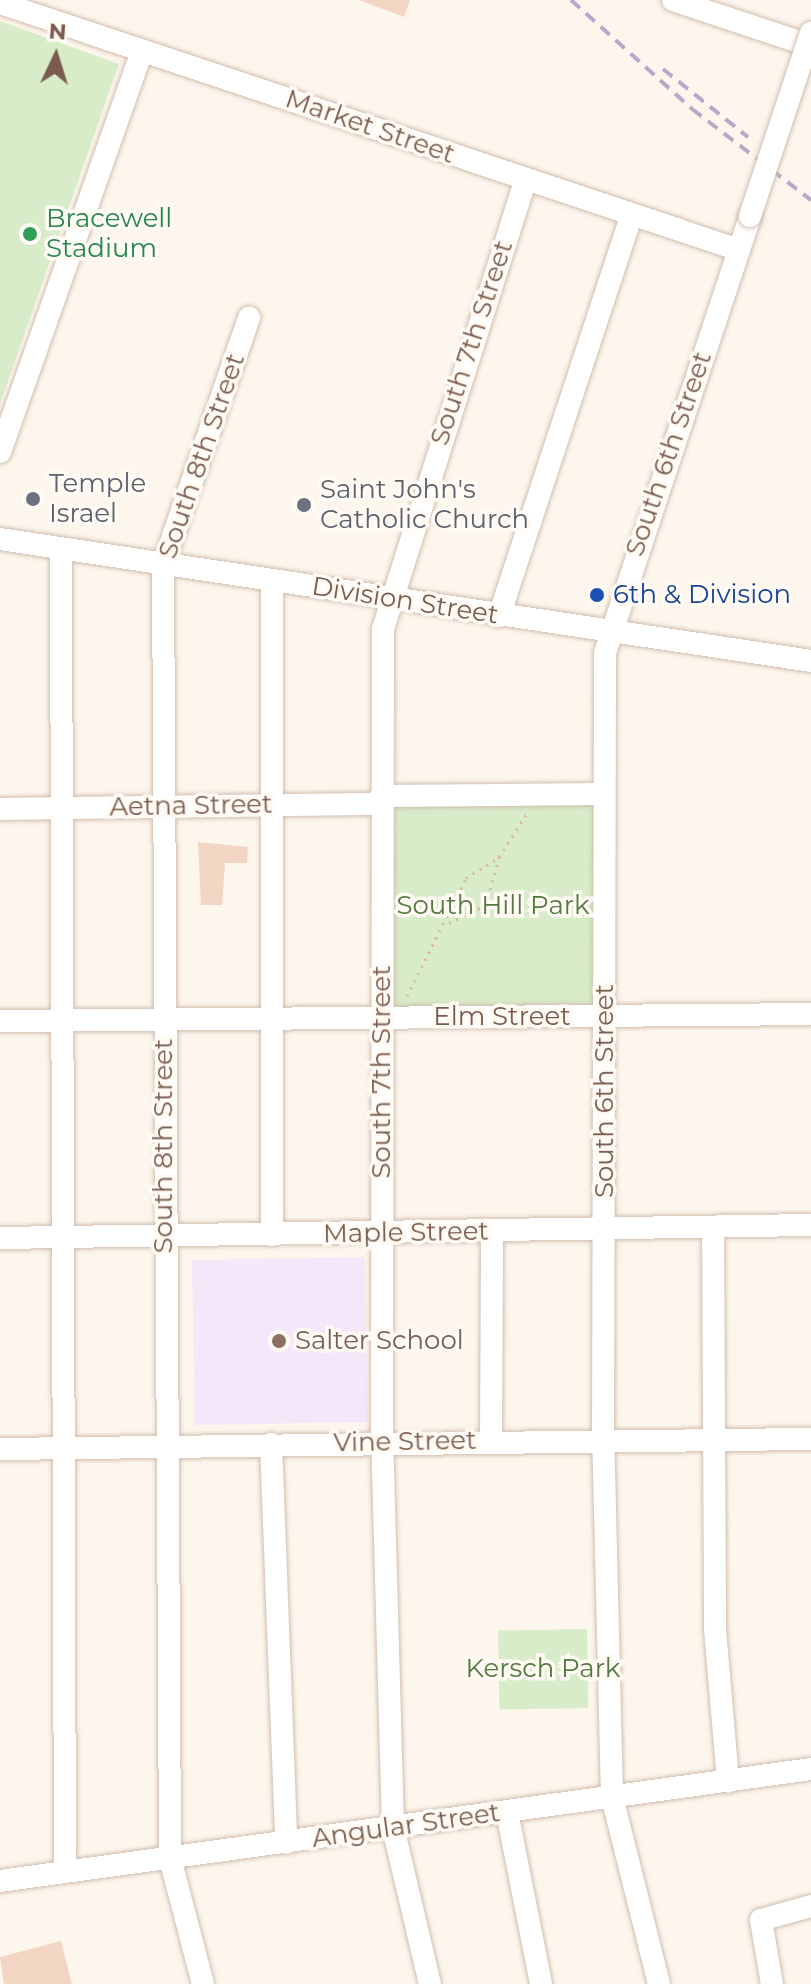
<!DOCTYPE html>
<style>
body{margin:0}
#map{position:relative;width:811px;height:1984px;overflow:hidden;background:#fdf6ec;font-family:Montserrat,sans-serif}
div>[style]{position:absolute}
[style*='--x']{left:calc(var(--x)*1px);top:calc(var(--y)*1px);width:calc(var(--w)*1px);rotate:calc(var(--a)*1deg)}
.education>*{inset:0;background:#f3e8fa;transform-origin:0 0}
.green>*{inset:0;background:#d8ecc9;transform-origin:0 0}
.building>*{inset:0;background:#f3d5c3}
.path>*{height:3px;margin-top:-1.5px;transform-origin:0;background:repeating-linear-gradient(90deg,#d9b8a5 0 2px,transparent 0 8px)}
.roads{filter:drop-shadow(0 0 2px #d1beb0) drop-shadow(0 0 2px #d1beb0)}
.minor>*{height:22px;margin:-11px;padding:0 11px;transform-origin:11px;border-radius:11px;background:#fff}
.rail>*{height:4px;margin-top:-2px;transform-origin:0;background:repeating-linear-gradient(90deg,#b9a8c9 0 12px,transparent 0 20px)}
.bridges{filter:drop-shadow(0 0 2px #d1beb0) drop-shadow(0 0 2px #d1beb0)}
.minor-bridge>*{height:22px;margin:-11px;padding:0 11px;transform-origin:11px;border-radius:11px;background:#fff}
.dots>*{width:22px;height:22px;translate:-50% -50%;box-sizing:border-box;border:4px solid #fffaf3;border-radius:50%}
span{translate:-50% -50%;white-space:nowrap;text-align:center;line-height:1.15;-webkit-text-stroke:7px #fffaf3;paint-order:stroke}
.street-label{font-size:26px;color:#7a5c4d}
.leisure-label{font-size:26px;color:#27864d}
.left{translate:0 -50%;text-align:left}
.worship-label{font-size:26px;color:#5b616d}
.transit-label{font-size:26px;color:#164399}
.park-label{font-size:26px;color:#537a41}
.education-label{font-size:26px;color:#785e54}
.north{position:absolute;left:16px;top:16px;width:80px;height:80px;-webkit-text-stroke:6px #fffaf3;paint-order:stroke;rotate:4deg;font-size:22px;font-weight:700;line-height:32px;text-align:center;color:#7a5c4d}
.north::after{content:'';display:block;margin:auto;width:28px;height:36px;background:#7a5c4d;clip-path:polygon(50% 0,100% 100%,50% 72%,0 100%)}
</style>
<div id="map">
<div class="education">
<div style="left:365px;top:1257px;width:165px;height:173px;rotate:89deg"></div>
</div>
<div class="green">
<div style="clip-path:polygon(0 21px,119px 64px,0 404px)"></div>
<div style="left:603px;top:794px;width:223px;height:222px;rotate:89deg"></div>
<div style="left:587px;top:1629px;width:79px;height:89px;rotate:89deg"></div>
</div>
<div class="building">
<div style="clip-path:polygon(359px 0,410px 0,404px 17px)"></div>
<div style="clip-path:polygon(198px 842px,248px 847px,247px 863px,225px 863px,222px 905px,201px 905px)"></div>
<div style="clip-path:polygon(61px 1941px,72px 1984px,4px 1984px,0 1957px)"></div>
</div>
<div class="path">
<div style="--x:449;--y:923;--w:41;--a:-25.9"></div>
<div style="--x:486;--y:905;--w:50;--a:-74.8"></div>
<div style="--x:499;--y:857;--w:52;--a:-57.5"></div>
<div style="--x:407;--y:996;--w:132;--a:-63.4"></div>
<div style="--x:466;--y:878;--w:39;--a:-32"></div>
</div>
<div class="roads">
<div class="minor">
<div style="--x:673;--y:0;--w:145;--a:18.4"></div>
<div style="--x:0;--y:3;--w:779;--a:18.48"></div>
<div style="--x:0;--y:452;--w:426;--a:-70.5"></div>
<div style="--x:0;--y:539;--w:820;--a:8.55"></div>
<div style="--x:61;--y:549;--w:1323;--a:89.83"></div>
<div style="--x:499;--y:616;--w:423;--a:-71.7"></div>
<div style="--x:381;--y:796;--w:222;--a:-0.5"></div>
<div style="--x:0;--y:809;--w:381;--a:-0.8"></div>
<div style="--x:0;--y:1021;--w:811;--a:-0.49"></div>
<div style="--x:713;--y:1227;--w:402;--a:89.7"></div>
<div style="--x:715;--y:1629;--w:153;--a:85.1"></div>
<div style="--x:272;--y:1235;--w:654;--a:-90"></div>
<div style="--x:0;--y:1238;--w:811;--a:-0.92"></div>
<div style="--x:491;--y:1441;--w:210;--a:-89.7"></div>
<div style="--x:271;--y:1444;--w:399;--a:87.8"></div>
<div style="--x:0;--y:1449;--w:811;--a:-0.71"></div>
<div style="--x:507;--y:1812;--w:175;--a:78.8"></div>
<div style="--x:0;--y:1881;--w:819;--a:-7.86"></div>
<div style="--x:203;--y:1984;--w:130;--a:-104.7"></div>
<div style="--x:170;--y:1858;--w:1293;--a:-90.31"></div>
<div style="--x:163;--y:565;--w:262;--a:-70.8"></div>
<div style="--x:430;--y:1984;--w:161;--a:-103.3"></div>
<div style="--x:393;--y:1827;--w:385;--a:-91.6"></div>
<div style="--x:382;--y:1442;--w:813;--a:-89.93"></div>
<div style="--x:383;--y:629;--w:472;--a:-72.4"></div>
<div style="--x:659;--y:1984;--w:193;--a:-104.1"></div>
<div style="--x:612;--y:1797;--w:357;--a:-91.4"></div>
<div style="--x:603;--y:1440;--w:787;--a:-89.85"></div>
<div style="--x:605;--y:653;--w:460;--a:-71.6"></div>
<div style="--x:772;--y:1984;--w:65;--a:-99.8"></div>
<div style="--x:761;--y:1920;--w:52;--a:-15.6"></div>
</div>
</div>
<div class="rail">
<div style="--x:571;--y:0;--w:163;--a:42"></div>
<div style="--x:692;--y:109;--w:150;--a:37.4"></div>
<div style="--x:663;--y:69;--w:109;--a:38.7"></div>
</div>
<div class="bridges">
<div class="minor-bridge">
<div style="--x:750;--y:216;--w:193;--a:-71.6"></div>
</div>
</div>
<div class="dots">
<div style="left:30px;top:234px;background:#2e9e5b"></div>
<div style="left:33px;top:499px;background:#6b7280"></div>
<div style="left:304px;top:505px;background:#6b7280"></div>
<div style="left:597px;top:595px;background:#1a4fb4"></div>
<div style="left:279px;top:1341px;background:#8d6e63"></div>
</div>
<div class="street-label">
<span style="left:370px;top:127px;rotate:19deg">Market Street</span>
<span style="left:472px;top:343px;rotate:-72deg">South 7th Street</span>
<span style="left:669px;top:454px;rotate:-71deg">South 6th Street</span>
<span style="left:202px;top:456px;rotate:-71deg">South 8th Street</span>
<span style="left:405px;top:601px;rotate:9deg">Division Street</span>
<span style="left:191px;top:806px;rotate:-1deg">Aetna Street</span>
<span style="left:502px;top:1017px">Elm Street</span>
<span style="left:382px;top:1072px;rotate:-90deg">South 7th Street</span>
<span style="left:605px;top:1091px;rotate:-90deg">South 6th Street</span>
<span style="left:164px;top:1146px;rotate:-90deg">South 8th Street</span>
<span style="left:406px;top:1233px;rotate:-1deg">Maple Street</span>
<span style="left:405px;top:1442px;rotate:-1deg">Vine Street</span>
<span style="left:406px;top:1826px;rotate:-8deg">Angular Street</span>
</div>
<div class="leisure-label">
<span class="left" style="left:46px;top:234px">Bracewell<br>Stadium</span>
</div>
<div class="worship-label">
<span class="left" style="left:49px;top:499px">Temple<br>Israel</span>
<span class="left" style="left:320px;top:505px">Saint John's<br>Catholic Church</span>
</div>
<div class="transit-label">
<span class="left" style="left:613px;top:595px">6th &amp; Division</span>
</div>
<div class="park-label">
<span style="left:493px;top:906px">South Hill Park</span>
<span style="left:543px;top:1669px">Kersch Park</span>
</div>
<div class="education-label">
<span class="left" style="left:295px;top:1341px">Salter School</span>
</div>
<div class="north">N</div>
</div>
